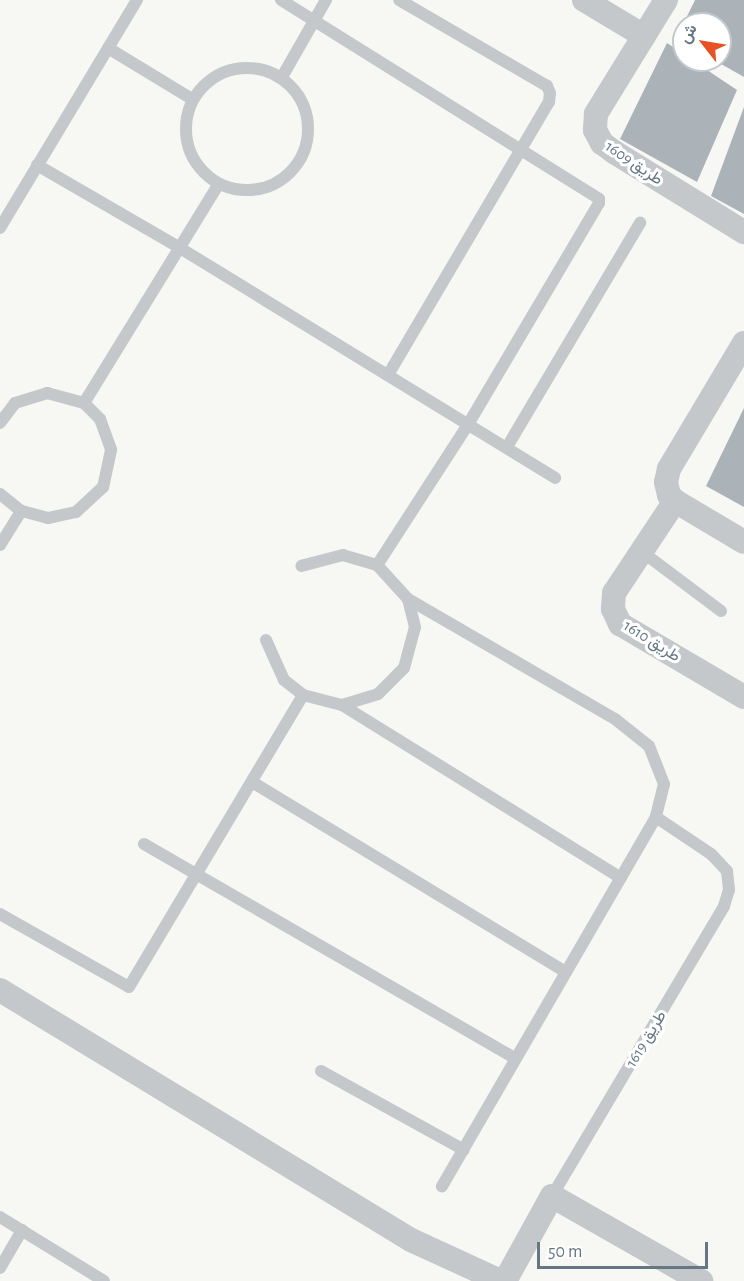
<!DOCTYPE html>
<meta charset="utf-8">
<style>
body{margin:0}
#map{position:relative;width:744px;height:1281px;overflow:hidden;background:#f7f7f3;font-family:"Alegreya Sans",Vazirmatn,sans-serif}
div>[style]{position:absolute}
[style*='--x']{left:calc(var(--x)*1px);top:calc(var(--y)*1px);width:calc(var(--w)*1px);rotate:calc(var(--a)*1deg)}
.building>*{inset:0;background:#abb3b9}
.service>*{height:12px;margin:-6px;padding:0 6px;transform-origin:6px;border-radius:6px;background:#c4c8cb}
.service>.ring{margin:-6px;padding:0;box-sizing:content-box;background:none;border:12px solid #c4c8cb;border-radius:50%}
.minor>*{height:24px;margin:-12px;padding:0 12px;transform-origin:12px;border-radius:12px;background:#c4c8cb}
span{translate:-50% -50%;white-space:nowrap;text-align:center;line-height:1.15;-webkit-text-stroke:6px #fff;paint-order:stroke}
.street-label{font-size:16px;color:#657785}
.north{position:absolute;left:672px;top:12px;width:60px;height:60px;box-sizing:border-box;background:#fff;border:2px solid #c1c9ce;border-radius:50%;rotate:301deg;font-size:16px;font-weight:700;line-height:24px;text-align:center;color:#657785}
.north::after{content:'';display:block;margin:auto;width:21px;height:27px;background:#e75123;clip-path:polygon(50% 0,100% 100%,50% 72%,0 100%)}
.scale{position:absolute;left:537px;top:1242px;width:171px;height:27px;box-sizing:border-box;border:3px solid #657785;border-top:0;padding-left:8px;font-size:18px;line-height:21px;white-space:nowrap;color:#657785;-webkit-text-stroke:4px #fff;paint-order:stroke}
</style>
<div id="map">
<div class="building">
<div style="clip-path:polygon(695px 0,744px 0,744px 77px,714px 60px,720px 60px,720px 24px,684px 24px,684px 43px,676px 39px)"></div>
<div style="clip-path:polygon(667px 43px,684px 54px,684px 60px,692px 60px,737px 90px,697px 182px,620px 139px)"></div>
<div style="clip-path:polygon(744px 107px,744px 214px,711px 196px)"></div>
<div style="clip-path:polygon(744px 408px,744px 507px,706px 486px)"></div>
</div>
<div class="service">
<div style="--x:281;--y:0;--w:375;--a:32"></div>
<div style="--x:599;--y:199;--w:4;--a:90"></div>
<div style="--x:599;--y:203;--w:256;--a:120.6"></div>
<div style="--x:469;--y:423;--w:169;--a:122.9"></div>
<div style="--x:108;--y:48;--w:98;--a:31.3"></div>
<div class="ring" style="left:186px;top:68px;width:110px;height:110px"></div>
<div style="--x:282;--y:77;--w:89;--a:-60.3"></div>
<div style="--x:37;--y:165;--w:165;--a:30.1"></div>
<div style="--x:180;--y:248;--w:440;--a:31.5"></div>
<div style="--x:0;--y:228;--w:266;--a:-59"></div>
<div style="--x:388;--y:375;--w:317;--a:-59.5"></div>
<div style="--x:549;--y:102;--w:9;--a:-84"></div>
<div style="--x:550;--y:93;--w:8;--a:-113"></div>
<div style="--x:547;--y:86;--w:171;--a:-149.8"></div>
<div style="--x:84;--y:403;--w:256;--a:-58.4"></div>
<div style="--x:0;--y:423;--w:25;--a:-53"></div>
<div style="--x:15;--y:403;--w:34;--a:-17"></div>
<div style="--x:47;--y:393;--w:38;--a:15"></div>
<div style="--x:84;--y:403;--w:23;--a:45"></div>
<div style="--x:100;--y:419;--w:33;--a:70"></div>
<div style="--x:111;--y:450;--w:38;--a:102"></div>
<div style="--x:103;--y:487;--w:37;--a:137"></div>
<div style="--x:76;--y:512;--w:29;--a:168"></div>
<div style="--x:48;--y:518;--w:28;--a:-165"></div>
<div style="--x:21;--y:511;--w:27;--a:-141"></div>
<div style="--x:507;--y:447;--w:261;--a:-59.3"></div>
<div style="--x:0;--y:545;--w:40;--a:-58"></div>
<div style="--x:641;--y:551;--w:100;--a:36.9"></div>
<div style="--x:408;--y:599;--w:239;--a:30.1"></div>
<div style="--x:615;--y:719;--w:43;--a:38.5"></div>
<div style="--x:649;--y:746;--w:41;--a:68.5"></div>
<div style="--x:664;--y:784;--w:34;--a:104"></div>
<div style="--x:656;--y:817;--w:427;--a:120.1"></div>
<div style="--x:266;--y:640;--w:44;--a:65.8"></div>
<div style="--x:284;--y:680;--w:24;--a:38"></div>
<div style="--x:303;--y:695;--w:40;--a:14.4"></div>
<div style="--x:342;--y:705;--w:38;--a:-17"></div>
<div style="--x:378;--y:694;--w:37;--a:-45"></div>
<div style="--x:404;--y:668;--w:42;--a:-75"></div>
<div style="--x:415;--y:627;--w:29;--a:-104"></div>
<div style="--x:408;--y:599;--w:46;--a:-132.4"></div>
<div style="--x:377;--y:565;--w:35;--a:-164"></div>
<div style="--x:343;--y:555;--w:43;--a:165.3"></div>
<div style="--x:342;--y:705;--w:328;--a:31.8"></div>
<div style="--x:252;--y:782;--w:367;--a:31.2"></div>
<div style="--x:144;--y:844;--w:428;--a:30"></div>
<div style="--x:0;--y:914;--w:148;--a:29.5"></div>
<div style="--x:129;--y:987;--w:340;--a:-59.2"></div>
<div style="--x:321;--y:1071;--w:163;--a:28.9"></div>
<div style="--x:552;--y:1196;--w:337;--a:-59.3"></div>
<div style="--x:724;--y:906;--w:17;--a:-73"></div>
<div style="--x:729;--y:890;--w:19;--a:-96"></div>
<div style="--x:727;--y:871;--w:23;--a:-133"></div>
<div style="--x:711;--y:854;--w:66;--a:-146.1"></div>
<div style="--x:0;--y:1217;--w:122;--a:31.6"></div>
<div style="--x:0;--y:1268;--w:44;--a:-59.9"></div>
</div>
<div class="minor">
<div style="--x:584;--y:0;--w:70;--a:31"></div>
<div style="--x:666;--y:0;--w:134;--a:121.6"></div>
<div style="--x:596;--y:114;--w:16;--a:94"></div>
<div style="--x:595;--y:130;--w:15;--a:62"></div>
<div style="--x:602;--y:143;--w:15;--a:37"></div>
<div style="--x:614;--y:152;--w:153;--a:31.6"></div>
<div style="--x:744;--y:343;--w:147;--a:120.8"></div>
<div style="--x:669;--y:469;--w:13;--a:103"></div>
<div style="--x:666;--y:482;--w:13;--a:77"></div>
<div style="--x:669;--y:495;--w:8;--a:45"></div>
<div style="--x:675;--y:501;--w:80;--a:30.7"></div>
<div style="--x:675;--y:501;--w:110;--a:123.5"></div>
<div style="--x:614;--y:593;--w:16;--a:94"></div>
<div style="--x:613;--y:609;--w:17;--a:65"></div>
<div style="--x:620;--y:624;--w:144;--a:30.5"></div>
<div style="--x:0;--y:990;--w:481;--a:31.3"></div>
<div style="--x:411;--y:1240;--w:98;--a:24.7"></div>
<div style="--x:505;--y:1281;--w:97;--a:-61.1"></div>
<div style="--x:552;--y:1196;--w:172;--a:29.7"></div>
</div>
<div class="street-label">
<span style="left:634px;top:163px;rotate:34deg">طريق 1609</span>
<span style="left:652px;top:641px;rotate:32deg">طريق 1610</span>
<span style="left:646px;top:1039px;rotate:-59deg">طريق 1619</span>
</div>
<div class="north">ش</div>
<div class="scale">50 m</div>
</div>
